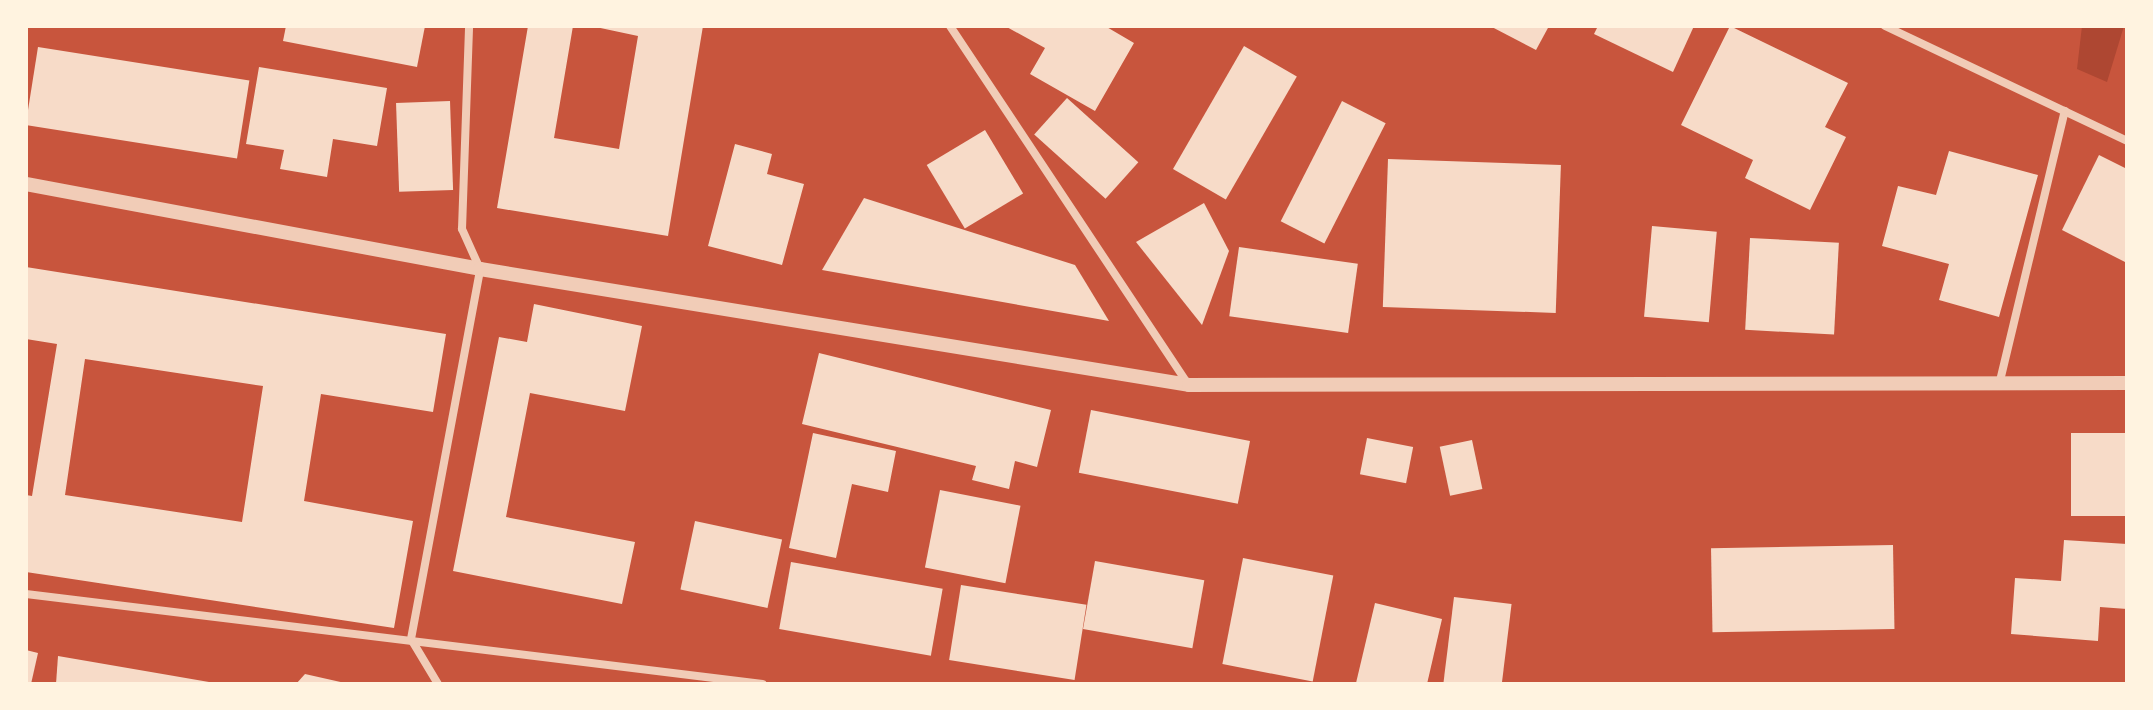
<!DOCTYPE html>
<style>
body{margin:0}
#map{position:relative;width:2153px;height:710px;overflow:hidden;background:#c8553d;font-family:Commissioner,sans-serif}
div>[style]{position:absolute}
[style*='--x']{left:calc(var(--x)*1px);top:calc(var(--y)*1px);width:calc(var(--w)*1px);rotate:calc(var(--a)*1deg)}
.green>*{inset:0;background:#ae4732}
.building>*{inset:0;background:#f7dbc8;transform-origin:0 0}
.minor>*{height:8px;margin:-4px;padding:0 4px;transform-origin:4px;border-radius:4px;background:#f1ccb7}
.tertiary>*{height:14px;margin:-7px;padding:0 7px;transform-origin:7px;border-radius:7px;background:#f1ccb7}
span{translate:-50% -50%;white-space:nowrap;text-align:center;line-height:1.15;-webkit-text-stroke:7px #fff3e0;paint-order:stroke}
.frame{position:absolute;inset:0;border:28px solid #fff3e0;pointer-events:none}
</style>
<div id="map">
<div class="green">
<div style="clip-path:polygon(2082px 26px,2124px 26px,2107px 82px,2077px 69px)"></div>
</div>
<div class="building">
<div style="clip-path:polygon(286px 26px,425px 26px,417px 67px,283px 41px)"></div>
<div style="clip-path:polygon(528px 26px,573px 26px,554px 138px,619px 149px,638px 36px,591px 26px,703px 26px,668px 236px,497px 208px)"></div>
<div style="clip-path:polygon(1005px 26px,1105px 26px,1134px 43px,1095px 111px,1030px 74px,1045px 48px)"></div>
<div style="clip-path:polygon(1490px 26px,1549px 26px,1536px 50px)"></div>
<div style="clip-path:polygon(1598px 26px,1694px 26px,1673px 72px,1594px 34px)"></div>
<div style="clip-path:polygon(1730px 26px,1848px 83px,1825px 127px,1846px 137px,1810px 210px,1745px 178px,1753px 160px,1681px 125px)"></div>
<div style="left:1244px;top:46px;width:61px;height:142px;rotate:30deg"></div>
<div style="left:38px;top:47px;width:214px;height:79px;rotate:9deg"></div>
<div style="clip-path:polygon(259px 67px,387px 88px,377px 146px,333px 139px,327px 177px,280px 169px,284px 150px,246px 144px)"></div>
<div style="left:1067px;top:98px;width:96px;height:49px;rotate:42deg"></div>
<div style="left:450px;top:101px;width:89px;height:54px;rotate:88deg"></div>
<div style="left:1342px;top:101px;width:49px;height:135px;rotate:27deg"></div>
<div style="left:985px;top:130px;width:74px;height:68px;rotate:59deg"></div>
<div style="clip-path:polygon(735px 144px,772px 154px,767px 174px,804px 184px,782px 265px,708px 246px)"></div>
<div style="clip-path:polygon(1949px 151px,2038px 175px,1999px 317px,1939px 300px,1949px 264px,1882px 246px,1898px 186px,1936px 195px)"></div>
<div style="clip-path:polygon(2099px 155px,2127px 169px,2127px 263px,2062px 230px)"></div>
<div style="left:1388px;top:159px;width:173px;height:148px;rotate:2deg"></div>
<div style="clip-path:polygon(864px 198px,1075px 265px,1109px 321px,822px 270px)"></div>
<div style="clip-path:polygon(1204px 203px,1229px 251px,1202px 325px,1136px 242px)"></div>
<div style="left:1652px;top:226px;width:65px;height:91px;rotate:5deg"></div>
<div style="left:1750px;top:238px;width:89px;height:92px;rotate:3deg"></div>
<div style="left:1239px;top:247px;width:120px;height:70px;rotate:8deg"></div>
<div style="clip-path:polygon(evenodd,26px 267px,446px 334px,433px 412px,321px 394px,304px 501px,413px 521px,394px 628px,26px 572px,26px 495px,32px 496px,57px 344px,26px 339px,26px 267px,85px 359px,263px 386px,242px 522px,65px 495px,85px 359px)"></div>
<div style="clip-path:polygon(534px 304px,642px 326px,625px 411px,530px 393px,506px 517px,635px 542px,622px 604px,453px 571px,499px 337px,527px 342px)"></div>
<div style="clip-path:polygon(819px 353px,1051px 410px,1037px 467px,1015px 461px,1009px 489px,972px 480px,976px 466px,802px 424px)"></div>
<div style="left:1091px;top:410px;width:162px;height:64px;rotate:11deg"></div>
<div style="clip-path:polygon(813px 433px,896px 451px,888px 492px,852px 484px,836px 558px,789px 548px)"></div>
<div style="left:2071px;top:433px;width:56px;height:83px"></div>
<div style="left:1367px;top:438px;width:47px;height:37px;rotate:11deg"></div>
<div style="left:1472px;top:440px;width:50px;height:33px;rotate:78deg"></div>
<div style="left:940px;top:490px;width:82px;height:79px;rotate:11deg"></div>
<div style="left:695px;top:521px;width:89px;height:70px;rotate:12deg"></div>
<div style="clip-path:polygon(2064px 540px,2127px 544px,2127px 609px,2100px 607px,2098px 641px,2011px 634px,2015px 578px,2061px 581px)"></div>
<div style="left:1893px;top:545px;width:84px;height:182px;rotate:89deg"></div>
<div style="left:1243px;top:558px;width:92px;height:108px;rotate:11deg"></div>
<div style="left:1095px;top:561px;width:111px;height:69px;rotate:10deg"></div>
<div style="left:791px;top:562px;width:154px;height:68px;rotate:10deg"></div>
<div style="left:961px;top:585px;width:127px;height:76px;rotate:9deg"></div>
<div style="left:1454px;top:597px;width:58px;height:88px;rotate:7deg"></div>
<div style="clip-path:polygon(1375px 603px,1442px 619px,1427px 684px,1356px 683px)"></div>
<div style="clip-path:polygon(26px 650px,38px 653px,31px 684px,26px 684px)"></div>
<div style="clip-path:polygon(58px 656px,209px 682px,209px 684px,56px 684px)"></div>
<div style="clip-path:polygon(305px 674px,345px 683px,345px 684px,296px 684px)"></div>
</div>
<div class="minor">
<div style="--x:950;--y:26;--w:430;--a:56.4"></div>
<div style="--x:1885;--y:26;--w:268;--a:25.4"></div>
<div style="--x:1999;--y:385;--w:282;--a:-76.5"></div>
<div style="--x:26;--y:594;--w:742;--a:6.96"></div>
<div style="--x:438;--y:684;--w:52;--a:-121"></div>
<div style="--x:411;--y:639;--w:376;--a:-79.4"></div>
<div style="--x:480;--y:269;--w:44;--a:-114.2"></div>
<div style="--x:462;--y:229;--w:203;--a:-88"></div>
</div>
<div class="tertiary">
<div style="--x:26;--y:184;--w:462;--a:10.6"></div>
<div style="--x:480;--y:269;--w:718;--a:9.29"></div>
<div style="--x:1189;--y:385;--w:938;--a:-0.12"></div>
</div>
<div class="frame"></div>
</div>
